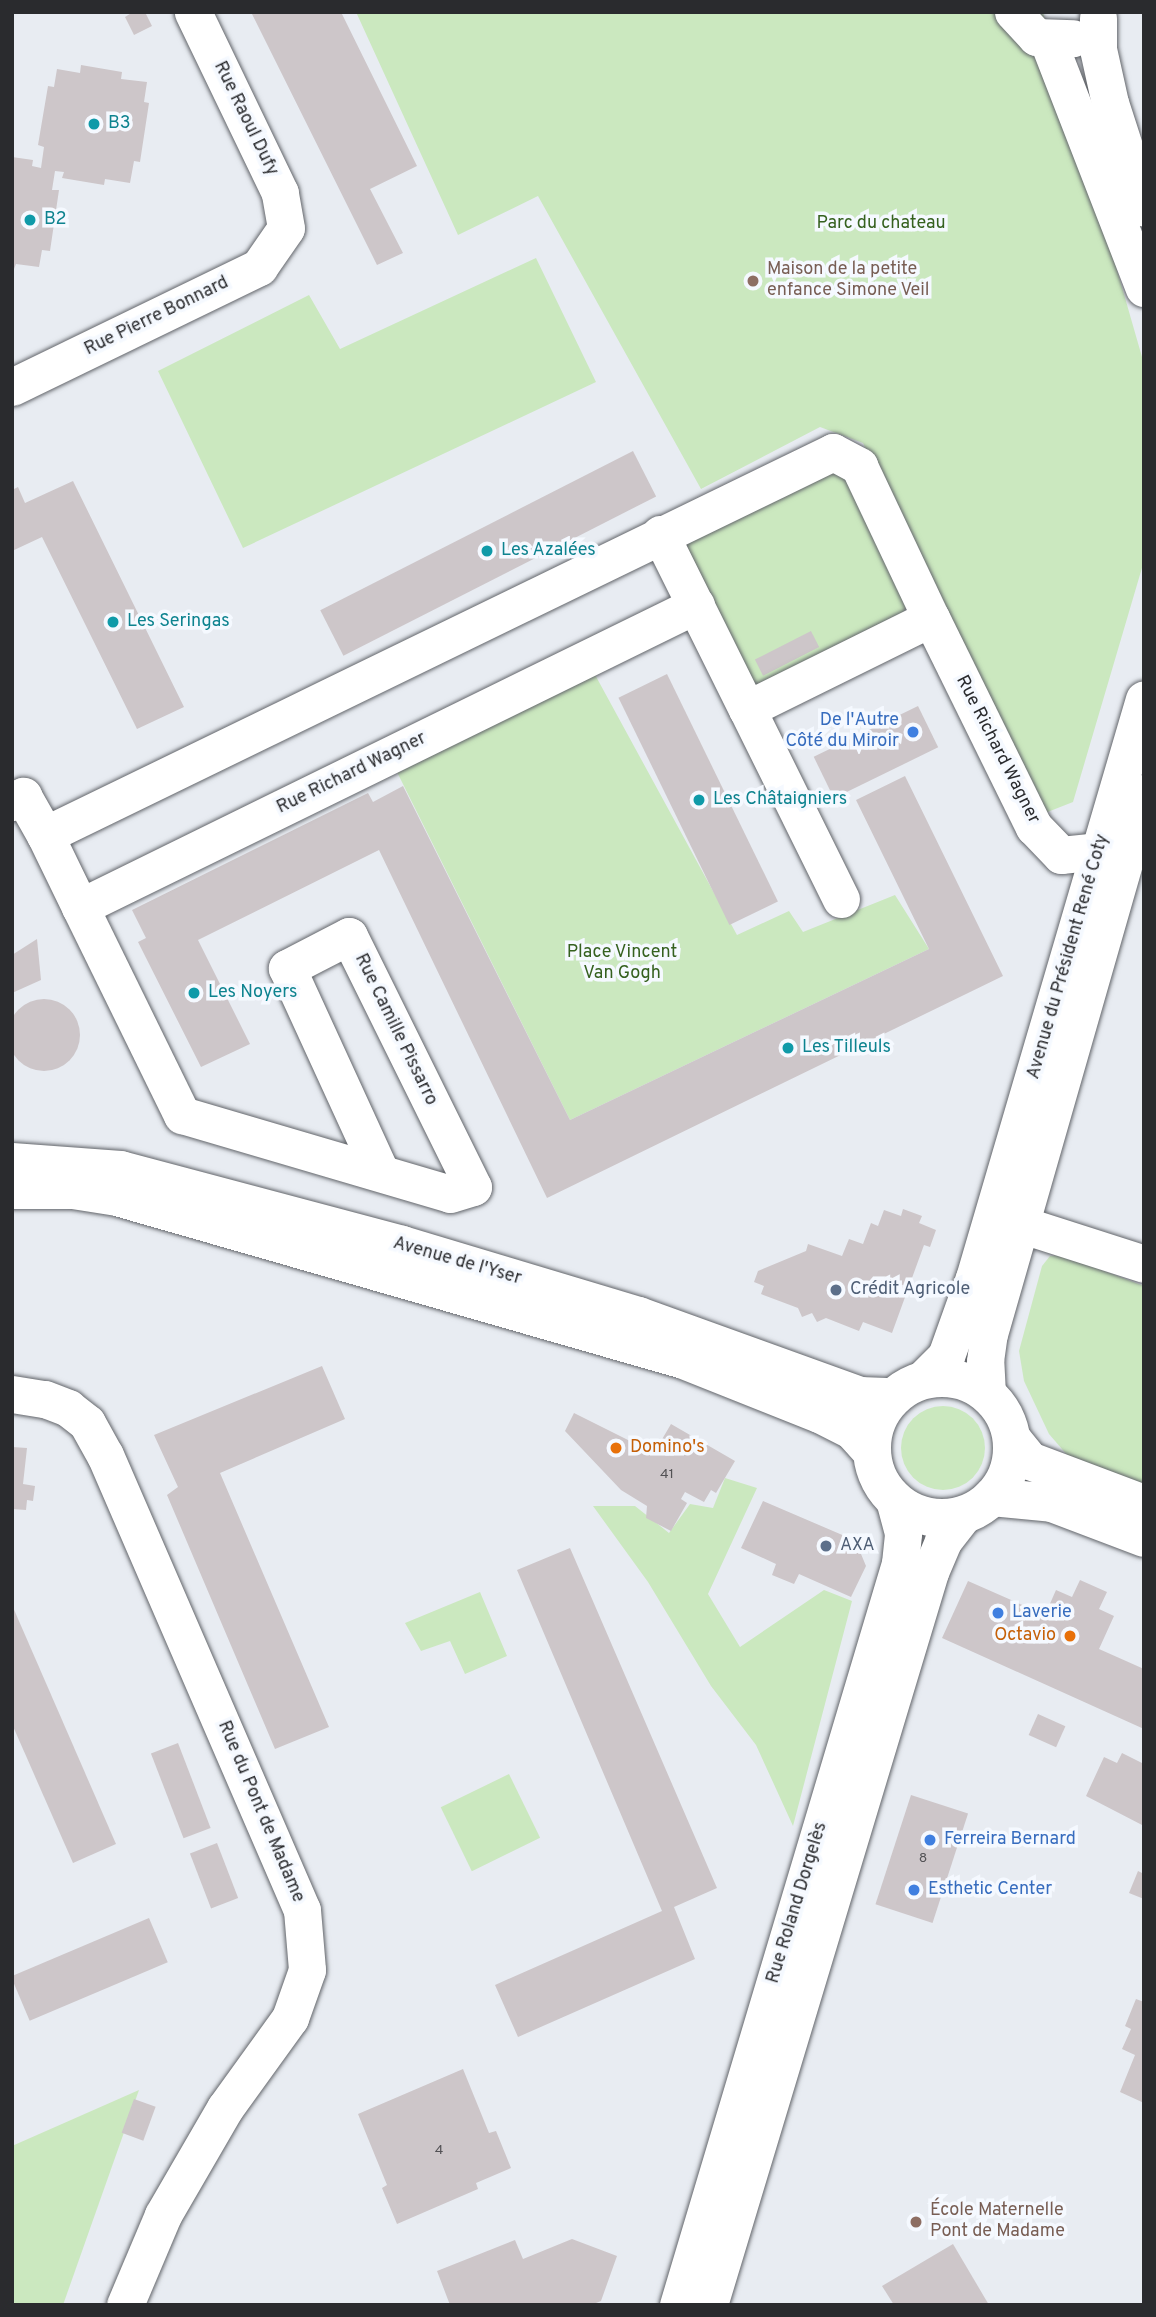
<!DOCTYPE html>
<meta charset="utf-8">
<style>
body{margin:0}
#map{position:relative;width:1156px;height:2317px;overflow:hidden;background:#e8ecf2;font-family:Overpass,sans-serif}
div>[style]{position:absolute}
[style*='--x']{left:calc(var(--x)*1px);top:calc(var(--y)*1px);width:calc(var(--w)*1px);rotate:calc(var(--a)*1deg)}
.green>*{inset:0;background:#cbe8bf;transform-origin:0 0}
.round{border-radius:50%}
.building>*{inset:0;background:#cdc6c9;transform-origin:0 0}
.roads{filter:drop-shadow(0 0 2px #62656a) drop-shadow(0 0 2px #62656a)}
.minor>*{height:37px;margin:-18.5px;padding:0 18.5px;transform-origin:18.5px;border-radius:18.5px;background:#fff}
.major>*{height:38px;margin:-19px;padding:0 19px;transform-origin:19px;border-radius:19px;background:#fff}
.major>.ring{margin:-19px;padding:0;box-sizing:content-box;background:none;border:38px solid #fff;border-radius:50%}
.dots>*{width:19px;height:19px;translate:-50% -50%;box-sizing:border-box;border:4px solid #f5f9ff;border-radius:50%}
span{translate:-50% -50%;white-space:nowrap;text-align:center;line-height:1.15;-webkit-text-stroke:7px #f5f9ff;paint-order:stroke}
.number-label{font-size:14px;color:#535255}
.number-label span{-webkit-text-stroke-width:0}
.street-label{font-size:18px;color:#2a2b2e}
.culture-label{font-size:18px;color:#0d838f}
.left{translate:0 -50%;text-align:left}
.park-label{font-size:18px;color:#35611f}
.education-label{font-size:18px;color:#785e54}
.shop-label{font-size:18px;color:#366cbe}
.right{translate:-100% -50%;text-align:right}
.service-label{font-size:18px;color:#4e5e75}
.food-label{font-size:18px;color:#c56008}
.frame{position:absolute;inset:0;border:14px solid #2a2b2e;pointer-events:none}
</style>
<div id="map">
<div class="green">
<div style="clip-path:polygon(356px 12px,1043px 12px,1144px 364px,1144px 561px,1073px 802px,1045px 813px,863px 443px,820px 427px,701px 489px,538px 196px,458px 235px)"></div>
<div style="clip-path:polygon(536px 258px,596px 382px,243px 548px,158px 371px,309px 295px,340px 349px)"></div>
<div style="clip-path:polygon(824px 462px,845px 470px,906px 607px,902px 615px,755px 686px,660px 534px)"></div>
<div style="clip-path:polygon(593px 671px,737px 935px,789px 911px,803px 932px,895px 895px,929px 949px,570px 1120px,394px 766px)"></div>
<div style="clip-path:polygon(1062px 1255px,1144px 1286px,1144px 1486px,1068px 1456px,1049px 1434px,1024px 1381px,1019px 1351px,1042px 1266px,1050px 1256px)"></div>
<div class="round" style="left:901px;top:1406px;width:84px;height:84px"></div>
<div style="clip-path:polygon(725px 1478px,757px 1488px,708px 1594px,740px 1647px,824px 1590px,852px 1601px,793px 1826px,756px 1745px,711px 1686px,648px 1582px,593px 1506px,635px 1506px,669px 1533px,690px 1504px,713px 1508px)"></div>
<div style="clip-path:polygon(480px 1592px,507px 1656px,465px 1674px,450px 1641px,421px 1651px,405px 1623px)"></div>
<div style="left:509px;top:1774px;width:71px;height:76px;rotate:64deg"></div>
<div style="clip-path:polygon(139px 2090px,63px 2305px,12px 2305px,12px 2146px)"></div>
</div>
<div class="building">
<div style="clip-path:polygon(133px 12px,145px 12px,152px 26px,134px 35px,125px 17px)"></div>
<div style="clip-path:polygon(251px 12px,341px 12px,417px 166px,370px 189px,403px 253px,377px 265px)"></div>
<div style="clip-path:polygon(81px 65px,122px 72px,121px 79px,147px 82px,144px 102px,149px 103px,140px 162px,134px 161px,130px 183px,105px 179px,104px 185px,62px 178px,64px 172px,55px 171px,52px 190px,59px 190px,50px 251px,42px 250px,39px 267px,16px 264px,12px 274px,12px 157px,33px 160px,32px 166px,41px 168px,44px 147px,38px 145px,48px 86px,54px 87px,57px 69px,80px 73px)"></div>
<div style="left:633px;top:451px;width:51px;height:351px;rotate:63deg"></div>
<div style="clip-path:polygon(73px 481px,184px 707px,137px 729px,42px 537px,12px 551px,12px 490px,18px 487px,25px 503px)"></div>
<div style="left:811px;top:631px;width:18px;height:63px;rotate:63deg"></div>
<div style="left:667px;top:674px;width:253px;height:54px;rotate:64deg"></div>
<div style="left:918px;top:706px;width:46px;height:116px;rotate:64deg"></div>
<div style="clip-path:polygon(905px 776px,1003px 976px,547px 1198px,379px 850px,198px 940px,250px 1044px,201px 1067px,138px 942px,146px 938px,132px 910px,368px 793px,373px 802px,403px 786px,570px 1120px,929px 949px,856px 800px)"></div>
<div style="clip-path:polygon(37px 939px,41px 980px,12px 993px,12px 955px)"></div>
<div class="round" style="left:8px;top:999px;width:72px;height:72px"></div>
<div style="clip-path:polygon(903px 1209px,922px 1216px,919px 1223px,936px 1230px,930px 1247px,924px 1245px,892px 1333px,863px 1322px,859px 1331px,826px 1318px,817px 1322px,812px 1313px,802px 1317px,798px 1308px,761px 1294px,764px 1286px,754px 1282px,758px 1271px,806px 1251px,808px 1244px,842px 1256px,849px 1239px,863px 1244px,871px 1223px,878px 1226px,884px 1210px,901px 1216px)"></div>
<div style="clip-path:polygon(322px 1366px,345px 1419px,220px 1473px,329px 1727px,275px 1749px,167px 1495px,178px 1487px,154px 1435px)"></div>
<div style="clip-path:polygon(574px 1413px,654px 1453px,671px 1424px,735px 1461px,716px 1493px,711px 1490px,704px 1502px,685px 1492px,681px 1499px,687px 1503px,671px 1531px,646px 1518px,647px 1506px,621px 1490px,565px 1431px)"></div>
<div style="clip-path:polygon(12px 1447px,27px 1448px,23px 1484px,35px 1486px,33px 1501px,27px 1500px,26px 1510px,12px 1509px)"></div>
<div style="clip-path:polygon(763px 1501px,854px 1540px,851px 1548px,861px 1554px,866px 1566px,851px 1597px,799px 1574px,794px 1584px,772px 1575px,776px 1564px,741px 1548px)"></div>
<div style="clip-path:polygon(570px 1548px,717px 1888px,674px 1907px,695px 1959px,518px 2037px,495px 1985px,662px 1911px,517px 1570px)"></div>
<div style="clip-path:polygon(1080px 1580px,1107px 1592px,1099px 1609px,1114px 1616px,1099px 1649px,1144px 1669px,1144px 1729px,942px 1638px,968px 1581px,1045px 1615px,1056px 1590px,1072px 1597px)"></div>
<div style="clip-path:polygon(12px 1605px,116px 1844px,73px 1863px,12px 1724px)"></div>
<div style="left:1038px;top:1714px;width:30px;height:23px;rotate:24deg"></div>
<div style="left:178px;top:1743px;width:91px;height:29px;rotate:69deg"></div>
<div style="clip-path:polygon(1122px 1753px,1144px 1764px,1144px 1826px,1086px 1796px,1104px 1757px,1117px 1763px)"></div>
<div style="left:911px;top:1795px;width:60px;height:115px;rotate:18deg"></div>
<div style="left:217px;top:1843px;width:59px;height:29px;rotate:69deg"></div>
<div style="clip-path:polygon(1138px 1871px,1144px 1874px,1144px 1899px,1129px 1893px)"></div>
<div style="left:149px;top:1918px;width:48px;height:150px;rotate:67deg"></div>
<div style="clip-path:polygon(1136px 1999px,1144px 2002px,1144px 2103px,1120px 2092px,1135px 2055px,1122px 2049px,1131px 2029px,1125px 2026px)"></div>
<div style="clip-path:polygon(463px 2069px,489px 2133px,496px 2131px,511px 2168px,476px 2183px,478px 2189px,397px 2224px,382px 2188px,387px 2185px,358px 2114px)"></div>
<div style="left:134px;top:2099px;width:23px;height:36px;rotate:20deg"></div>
<div style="clip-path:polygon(572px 2239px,617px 2256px,601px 2301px,591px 2305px,450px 2305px,437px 2271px,515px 2240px,523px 2259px)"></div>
<div style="clip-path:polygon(953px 2244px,989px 2305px,894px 2305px,882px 2286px)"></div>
</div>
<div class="roads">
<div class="minor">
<div style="--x:1013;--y:12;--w:34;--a:47"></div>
<div style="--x:1036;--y:37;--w:37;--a:2"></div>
<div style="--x:1098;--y:18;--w:31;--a:90"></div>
<div style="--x:1098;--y:49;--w:55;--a:77.5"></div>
<div style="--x:1110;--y:103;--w:110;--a:72.1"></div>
<div style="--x:1048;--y:41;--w:265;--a:68.8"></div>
<div style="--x:12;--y:387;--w:275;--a:-25.9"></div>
<div style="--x:259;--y:267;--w:47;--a:-55.3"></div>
<div style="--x:286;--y:228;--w:36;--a:-100"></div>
<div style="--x:280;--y:193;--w:201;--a:-115.7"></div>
<div style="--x:660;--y:534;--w:195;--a:63.6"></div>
<div style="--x:747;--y:709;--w:205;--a:-26.3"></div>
<div style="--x:931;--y:618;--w:233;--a:63.8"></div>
<div style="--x:1034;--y:827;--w:39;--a:46"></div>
<div style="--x:1061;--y:855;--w:39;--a:-6"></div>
<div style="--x:1100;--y:851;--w:25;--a:14"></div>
<div style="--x:696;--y:605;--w:686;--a:153.88"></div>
<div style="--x:80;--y:907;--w:80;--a:-115.9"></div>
<div style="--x:45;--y:835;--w:876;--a:-25.92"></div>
<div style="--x:833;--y:452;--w:30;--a:28"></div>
<div style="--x:859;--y:466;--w:168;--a:64.7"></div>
<div style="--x:747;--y:709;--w:212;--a:63.7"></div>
<div style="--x:12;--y:802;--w:13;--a:-29"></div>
<div style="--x:23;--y:796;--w:45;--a:60.6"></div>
<div style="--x:80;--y:907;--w:232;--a:63.9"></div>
<div style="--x:182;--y:1115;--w:279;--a:16.4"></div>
<div style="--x:450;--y:1194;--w:24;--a:-17"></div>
<div style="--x:473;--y:1187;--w:280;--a:-116.3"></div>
<div style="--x:349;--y:936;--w:70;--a:152.7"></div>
<div style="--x:287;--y:968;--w:223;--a:65.4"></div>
<div style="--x:998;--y:1217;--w:153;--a:17.8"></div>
<div style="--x:922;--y:1380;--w:34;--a:-45"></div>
<div style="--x:946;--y:1356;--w:83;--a:-70.3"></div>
<div style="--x:974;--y:1278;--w:603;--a:-73.64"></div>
<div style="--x:12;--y:1394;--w:33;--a:9"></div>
<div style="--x:45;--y:1399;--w:25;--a:21"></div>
<div style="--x:68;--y:1408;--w:24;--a:38"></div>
<div style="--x:87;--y:1423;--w:37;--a:61"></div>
<div style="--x:105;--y:1455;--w:496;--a:66.6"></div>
<div style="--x:302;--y:1910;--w:60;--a:85.2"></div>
<div style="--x:307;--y:1970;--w:51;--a:109.5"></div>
<div style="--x:290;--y:2018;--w:111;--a:125.8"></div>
<div style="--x:225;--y:2108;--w:124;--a:120.1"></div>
<div style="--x:163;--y:2215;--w:98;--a:112.9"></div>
<div style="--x:987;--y:1394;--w:33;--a:-93"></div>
<div style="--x:985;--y:1361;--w:27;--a:-82"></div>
<div style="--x:989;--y:1334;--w:563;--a:-74.01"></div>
<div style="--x:678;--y:2305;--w:774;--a:-73.34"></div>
<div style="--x:900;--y:1563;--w:30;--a:-84"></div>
<div style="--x:903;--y:1533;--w:35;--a:-105"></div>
<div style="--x:709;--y:2305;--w:766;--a:-73.22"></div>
<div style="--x:930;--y:1572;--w:34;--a:-67"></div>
<div style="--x:943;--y:1541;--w:34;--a:-52"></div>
</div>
<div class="major">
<div style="--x:12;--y:1162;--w:109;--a:4.2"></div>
<div style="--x:121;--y:1170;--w:291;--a:14.9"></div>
<div style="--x:402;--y:1245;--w:247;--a:16.7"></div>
<div style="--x:639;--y:1316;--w:235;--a:19.9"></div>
<div style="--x:860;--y:1396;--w:33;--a:2"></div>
<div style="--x:12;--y:1190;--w:61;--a:0"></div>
<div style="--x:73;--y:1190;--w:45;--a:9"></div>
<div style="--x:117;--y:1197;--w:590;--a:16.04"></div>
<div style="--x:684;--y:1360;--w:146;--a:21.7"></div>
<div style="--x:820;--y:1414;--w:36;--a:27"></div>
<div style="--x:852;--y:1430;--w:28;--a:48"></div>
<div class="ring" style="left:872px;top:1378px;width:102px;height:102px"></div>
<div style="--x:1012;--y:1439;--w:28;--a:51"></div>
<div style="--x:1030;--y:1461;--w:122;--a:20.7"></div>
<div style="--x:992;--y:1497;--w:60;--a:5.7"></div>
<div style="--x:1052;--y:1503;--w:98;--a:20.8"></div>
</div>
</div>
<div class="dots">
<div style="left:94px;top:124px;background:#0f9aa8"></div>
<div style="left:30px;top:220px;background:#0f9aa8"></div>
<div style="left:753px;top:281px;background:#8d6e63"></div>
<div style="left:487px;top:551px;background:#0f9aa8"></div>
<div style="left:113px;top:622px;background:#0f9aa8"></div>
<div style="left:913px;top:732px;background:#3f7fe0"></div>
<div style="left:699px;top:800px;background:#0f9aa8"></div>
<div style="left:194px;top:993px;background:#0f9aa8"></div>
<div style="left:788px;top:1048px;background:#0f9aa8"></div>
<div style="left:836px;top:1290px;background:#5c6f8a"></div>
<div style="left:616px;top:1448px;background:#e8710a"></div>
<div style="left:826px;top:1546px;background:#5c6f8a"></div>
<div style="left:998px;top:1613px;background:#3f7fe0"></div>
<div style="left:1070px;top:1636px;background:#e8710a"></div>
<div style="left:930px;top:1840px;background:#3f7fe0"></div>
<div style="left:914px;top:1890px;background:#3f7fe0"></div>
<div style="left:916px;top:2222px;background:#8d6e63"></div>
</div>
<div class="number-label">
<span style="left:667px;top:1475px">41</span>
<span style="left:923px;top:1859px">8</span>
<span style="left:439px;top:2151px">4</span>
</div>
<div class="street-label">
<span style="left:245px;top:119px;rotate:64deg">Rue Raoul Dufy</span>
<span style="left:157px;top:317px;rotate:-26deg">Rue Pierre Bonnard</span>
<span style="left:997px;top:750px;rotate:63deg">Rue Richard Wagner</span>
<span style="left:352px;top:774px;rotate:-26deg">Rue Richard Wagner</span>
<span style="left:1069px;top:957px;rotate:-74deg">Avenue du Président René Coty</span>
<span style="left:395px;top:1030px;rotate:64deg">Rue Camille Pissarro</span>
<span style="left:457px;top:1262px;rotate:16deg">Avenue de l'Yser</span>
<span style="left:260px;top:1812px;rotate:67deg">Rue du Pont de Madame</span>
<span style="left:798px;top:1903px;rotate:-73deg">Rue Roland Dorgelès</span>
</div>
<div class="culture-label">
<span class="left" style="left:108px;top:124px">B3</span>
<span class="left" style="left:44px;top:220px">B2</span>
<span class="left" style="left:501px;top:551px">Les Azalées</span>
<span class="left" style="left:127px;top:622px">Les Seringas</span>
<span class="left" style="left:713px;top:800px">Les Châtaigniers</span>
<span class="left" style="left:208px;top:993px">Les Noyers</span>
<span class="left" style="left:802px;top:1048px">Les Tilleuls</span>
</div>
<div class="park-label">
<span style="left:881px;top:224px">Parc du chateau</span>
<span style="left:622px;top:964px">Place Vincent<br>Van Gogh</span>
</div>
<div class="education-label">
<span class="left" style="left:767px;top:281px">Maison de la petite<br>enfance Simone Veil</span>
<span class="left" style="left:930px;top:2222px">École Maternelle<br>Pont de Madame</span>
</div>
<div class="shop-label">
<span class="right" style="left:899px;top:732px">De l'Autre<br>Côté du Miroir</span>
<span class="left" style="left:1012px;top:1613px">Laverie</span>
<span class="left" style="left:944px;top:1840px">Ferreira Bernard</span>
<span class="left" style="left:928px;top:1890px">Esthetic Center</span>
</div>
<div class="service-label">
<span class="left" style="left:850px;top:1290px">Crédit Agricole</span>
<span class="left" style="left:840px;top:1546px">AXA</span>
</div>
<div class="food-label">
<span class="left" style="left:630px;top:1448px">Domino's</span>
<span class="right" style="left:1056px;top:1636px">Octavio</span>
</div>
<div class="frame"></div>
</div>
